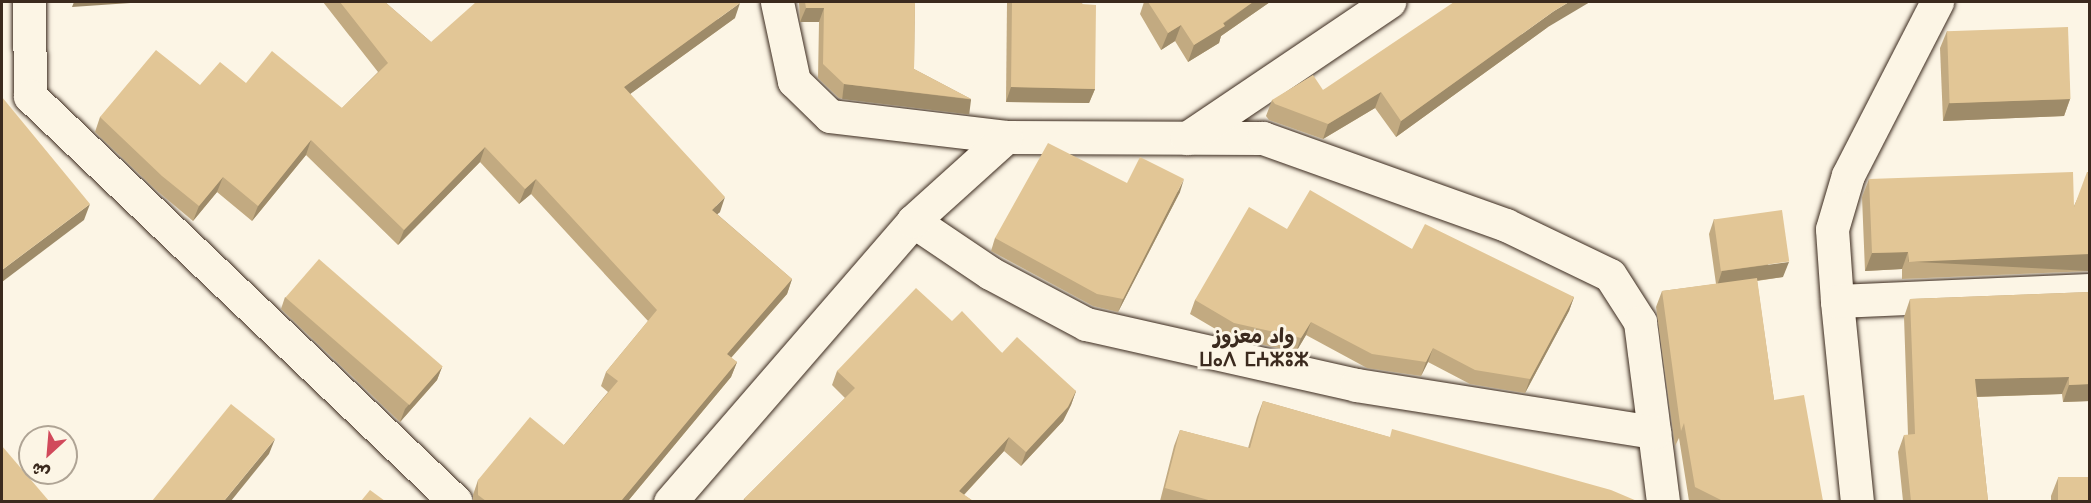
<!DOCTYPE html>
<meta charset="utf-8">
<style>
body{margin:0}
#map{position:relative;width:2091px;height:503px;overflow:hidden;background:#fcf5e5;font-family:Kalam,"Playpen Sans Arabic","Noto Sans Tifinagh",sans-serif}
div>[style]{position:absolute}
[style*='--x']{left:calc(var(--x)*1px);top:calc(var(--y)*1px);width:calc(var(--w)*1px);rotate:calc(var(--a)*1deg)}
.roads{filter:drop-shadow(0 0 2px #3b2a1e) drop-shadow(0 0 2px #3b2a1e)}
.street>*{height:33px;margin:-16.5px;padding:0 16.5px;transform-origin:16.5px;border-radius:16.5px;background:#fcf5e5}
.wall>*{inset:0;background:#c2aa81}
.shaded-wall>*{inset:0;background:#9e8b69;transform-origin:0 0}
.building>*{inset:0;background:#e2c696;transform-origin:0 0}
span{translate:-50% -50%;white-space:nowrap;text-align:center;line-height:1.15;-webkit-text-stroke:6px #fcf5e5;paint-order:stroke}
.quarter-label{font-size:20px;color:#3b2a1e;font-weight:700}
.frame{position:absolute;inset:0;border:3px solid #3b2a1e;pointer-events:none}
.north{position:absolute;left:18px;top:425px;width:60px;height:60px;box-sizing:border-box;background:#fcf5e5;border:2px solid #afa495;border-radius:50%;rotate:206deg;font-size:16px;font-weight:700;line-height:24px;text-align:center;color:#3b2a1e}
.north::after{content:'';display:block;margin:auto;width:21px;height:27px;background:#d1495b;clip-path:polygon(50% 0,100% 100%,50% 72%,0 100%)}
</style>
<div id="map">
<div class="roads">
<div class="street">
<div style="--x:29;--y:2;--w:94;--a:89.4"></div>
<div style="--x:30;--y:96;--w:588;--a:43.62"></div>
<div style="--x:777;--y:2;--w:81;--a:77.9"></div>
<div style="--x:794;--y:81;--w:50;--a:44.2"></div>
<div style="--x:830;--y:116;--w:177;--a:6.8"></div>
<div style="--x:1006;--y:137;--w:257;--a:0.2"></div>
<div style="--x:1263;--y:138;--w:258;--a:19.7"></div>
<div style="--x:1506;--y:225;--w:115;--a:25.7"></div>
<div style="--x:1610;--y:275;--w:56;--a:57.4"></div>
<div style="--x:1640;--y:322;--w:181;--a:82.7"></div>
<div style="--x:1187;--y:138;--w:244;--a:-34"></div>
<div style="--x:913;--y:221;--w:93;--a:34"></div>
<div style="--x:990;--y:273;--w:109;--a:28"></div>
<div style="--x:1086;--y:324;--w:277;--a:12.7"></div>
<div style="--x:1356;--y:385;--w:302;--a:9"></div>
<div style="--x:1837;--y:301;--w:72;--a:-94"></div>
<div style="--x:1832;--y:229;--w:56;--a:-73.5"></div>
<div style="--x:1848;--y:175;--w:195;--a:-62.8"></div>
<div style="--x:670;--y:502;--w:371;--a:-49.1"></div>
<div style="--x:913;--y:221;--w:125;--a:-42.1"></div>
<div style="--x:1857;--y:502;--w:202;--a:-95.7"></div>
<div style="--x:1837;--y:301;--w:253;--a:-2.5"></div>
</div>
</div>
<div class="wall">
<div style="clip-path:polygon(323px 2px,385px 2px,431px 42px,735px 18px,630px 94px,720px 212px,717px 214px,792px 279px,787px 294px,731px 358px,737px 362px,731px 377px,628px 501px,473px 501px,473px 495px,478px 480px,564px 445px,608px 392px,601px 386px,606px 372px,648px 321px,531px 194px,519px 204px,480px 162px,398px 245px,306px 155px,252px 221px,217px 192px,193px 221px,156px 190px,95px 132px,100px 117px,200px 85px,246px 83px,342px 108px,378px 72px)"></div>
<div style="clip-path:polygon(799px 2px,915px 2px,914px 69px,971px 99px,966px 113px,839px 98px,818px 78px,819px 22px,800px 22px)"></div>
<div style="clip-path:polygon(1007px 2px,1082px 2px,1095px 89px,1089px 103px,1006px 102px)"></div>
<div style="clip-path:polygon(1144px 2px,1270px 2px,1221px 36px,1219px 43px,1188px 62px,1175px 41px,1161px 50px,1140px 14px)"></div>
<div style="clip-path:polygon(1548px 27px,1396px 137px,1375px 108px,1323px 139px,1269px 120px,1266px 116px,1272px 100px,1323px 90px)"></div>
<div style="clip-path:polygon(1947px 31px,2070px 99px,2064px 116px,1943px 121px,1940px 48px)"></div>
<div style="clip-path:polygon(2090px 172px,2090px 271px,1902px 279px,1902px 269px,1865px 271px,1862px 197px,1869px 179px,2074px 206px)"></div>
<div style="clip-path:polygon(1127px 183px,1180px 192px,1118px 312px,1093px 306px,991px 251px,995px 238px)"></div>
<div style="clip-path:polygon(1714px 219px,1783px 277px,1757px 281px,1774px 400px,1823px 501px,1689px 501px,1679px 438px,1675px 446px,1656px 307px,1662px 291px,1716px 284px,1709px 234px)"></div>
<div style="clip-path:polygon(1287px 229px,1412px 249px,1574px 297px,1569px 311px,1525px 393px,1470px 384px,1428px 362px,1421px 376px,1367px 368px,1306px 335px,1296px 352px,1229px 337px,1190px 314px,1195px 300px)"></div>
<div style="clip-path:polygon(2090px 292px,2090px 401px,2063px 402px,2062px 394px,1977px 397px,1988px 501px,1903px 501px,1898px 452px,1904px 435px,1908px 435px,1904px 317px,1910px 299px)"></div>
<div style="clip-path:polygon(285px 297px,442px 367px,437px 380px,400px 422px,281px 309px)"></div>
<div style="clip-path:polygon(952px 321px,1002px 353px,1076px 391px,1071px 405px,1063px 421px,1021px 466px,1004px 451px,964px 495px,973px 501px,743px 501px,744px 499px,845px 398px,832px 385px,837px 371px)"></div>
<div style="clip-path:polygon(1263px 401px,1389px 437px,1637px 501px,1160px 501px,1174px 446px,1180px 430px,1248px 448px,1257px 417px)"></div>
<div style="clip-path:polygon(2058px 478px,2090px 501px,2051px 501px,2051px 496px)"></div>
</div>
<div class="shaded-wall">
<div style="clip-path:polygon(74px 2px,145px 2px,72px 7px)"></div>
<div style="clip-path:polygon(1253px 2px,1270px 2px,1221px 36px,1219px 43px,1188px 62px,1194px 45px)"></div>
<div style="clip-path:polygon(1569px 2px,1590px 2px,1548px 27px,1396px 137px,1401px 121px,1554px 11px)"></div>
<div style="clip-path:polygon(740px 3px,735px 18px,619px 102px,624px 87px)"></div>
<div style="clip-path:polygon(806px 8px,824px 8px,819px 22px,800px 22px)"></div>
<div style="clip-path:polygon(1181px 25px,1175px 41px,1161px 50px,1168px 33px)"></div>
<div style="left:844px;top:84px;width:128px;height:15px;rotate:7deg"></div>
<div style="clip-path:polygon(1011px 87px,1095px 89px,1089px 103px,1006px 102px)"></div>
<div style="clip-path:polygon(1381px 92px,1375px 108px,1323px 139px,1328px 124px)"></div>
<div style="clip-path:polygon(2070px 99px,2064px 116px,1943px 121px,1949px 103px)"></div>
<div style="clip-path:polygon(311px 140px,306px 155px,252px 221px,258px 206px)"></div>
<div style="clip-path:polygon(485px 147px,480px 162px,398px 245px,404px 230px)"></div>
<div style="clip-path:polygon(223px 177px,217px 192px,193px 221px,199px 206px)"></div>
<div style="clip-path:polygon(536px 179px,531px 194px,519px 204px,525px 189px)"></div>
<div style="clip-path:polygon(1184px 179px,1180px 192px,1118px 312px,1123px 299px)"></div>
<div style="clip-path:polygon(725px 197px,720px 212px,706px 224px,712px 210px)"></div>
<div style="clip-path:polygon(90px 204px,84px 220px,2px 282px,2px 270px)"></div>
<div style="clip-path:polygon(1908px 252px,1902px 269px,1865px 271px,1872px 253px)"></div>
<div style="left:2090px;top:254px;width:17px;height:181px;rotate:93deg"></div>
<div style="clip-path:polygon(1789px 262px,1783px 277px,1717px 286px,1722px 271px)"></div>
<div style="clip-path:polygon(792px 279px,787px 294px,721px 369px,727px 354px)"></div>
<div style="clip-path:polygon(1574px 297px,1569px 311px,1525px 393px,1530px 379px)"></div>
<div style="clip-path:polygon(1311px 322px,1306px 335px,1296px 352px,1301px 338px)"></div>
<div style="clip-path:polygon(1433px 348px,1428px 362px,1421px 376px,1426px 362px)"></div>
<div style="clip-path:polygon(737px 362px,731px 377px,628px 501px,621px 501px)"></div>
<div style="clip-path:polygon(442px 367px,437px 380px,400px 422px,405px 409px)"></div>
<div style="clip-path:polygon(2069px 377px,2062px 394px,1969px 397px,1975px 379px)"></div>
<div style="clip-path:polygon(2090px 384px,2090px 401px,2063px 402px,2069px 385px)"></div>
<div style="clip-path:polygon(1076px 391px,1071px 405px,1063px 421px,1021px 466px,1026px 452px)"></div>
<div style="clip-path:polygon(1009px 437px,1004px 451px,958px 501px,959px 491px)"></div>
<div style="clip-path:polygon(275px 439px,269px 454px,231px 501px,224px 501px)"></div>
</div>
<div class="building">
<div style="clip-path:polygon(340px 2px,385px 2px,431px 42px,476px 2px,739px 2px,740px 3px,624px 87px,725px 197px,712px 210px,792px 279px,727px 354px,737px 362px,621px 501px,486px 501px,478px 495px,478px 480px,530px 417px,564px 445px,618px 381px,606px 372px,657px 310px,536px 179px,525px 189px,485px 147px,404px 230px,311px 140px,258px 206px,223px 177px,199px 206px,162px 176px,100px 117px,156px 50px,200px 85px,220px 62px,246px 83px,272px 51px,342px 108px,388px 63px)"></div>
<div style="clip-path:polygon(805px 2px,915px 2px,914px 69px,971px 99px,844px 84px,823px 64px,824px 8px,806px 8px)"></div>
<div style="clip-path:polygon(1012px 2px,1082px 2px,1082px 4px,1096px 5px,1095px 89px,1011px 87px)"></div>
<div style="clip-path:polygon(1148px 2px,1253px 2px,1223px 23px,1225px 26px,1194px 45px,1181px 25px,1168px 33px)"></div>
<div style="clip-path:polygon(1454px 2px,1569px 2px,1554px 11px,1401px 121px,1381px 92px,1328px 124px,1275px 104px,1272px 100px,1313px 75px,1323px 90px)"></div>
<div style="left:2068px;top:27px;width:72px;height:121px;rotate:88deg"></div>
<div style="clip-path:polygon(2px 97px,90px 204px,2px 270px)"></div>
<div style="clip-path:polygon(1048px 143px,1127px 183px,1140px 157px,1184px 179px,1123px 299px,1097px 294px,995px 238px)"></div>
<div style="clip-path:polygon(2073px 172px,2074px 207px,2087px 172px,2090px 172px,2090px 254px,1909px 262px,1908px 252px,1872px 253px,1869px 179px)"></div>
<div style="clip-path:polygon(1310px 190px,1412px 249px,1425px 224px,1574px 297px,1530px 379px,1475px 370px,1433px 348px,1426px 362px,1372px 354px,1311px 322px,1301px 338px,1234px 323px,1195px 300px,1249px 207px,1287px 229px)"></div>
<div style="left:1782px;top:210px;width:52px;height:69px;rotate:82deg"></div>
<div style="left:319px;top:259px;width:164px;height:51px;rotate:41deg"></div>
<div style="clip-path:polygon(1757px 278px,1774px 400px,1804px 395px,1823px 501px,1723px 501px,1695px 487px,1684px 423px,1681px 431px,1662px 291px)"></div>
<div style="clip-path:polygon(916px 288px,952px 321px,962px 311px,1002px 353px,1017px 337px,1076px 391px,1068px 407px,1026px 452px,1009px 437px,959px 491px,973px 501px,747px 501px,744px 499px,855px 388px,837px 371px)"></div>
<div style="clip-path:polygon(2090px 292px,2090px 384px,2069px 385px,2069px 377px,1975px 379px,1988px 501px,1911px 501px,1904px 435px,1915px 434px,1910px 299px)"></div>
<div style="clip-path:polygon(1263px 401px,1390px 437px,1392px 429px,1611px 490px,1637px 501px,1212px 501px,1165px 488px,1180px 430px,1250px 448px)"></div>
<div style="clip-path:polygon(231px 404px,275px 439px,224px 501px,152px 501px)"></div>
<div style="clip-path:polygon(2px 446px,49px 501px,2px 501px)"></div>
<div style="left:2090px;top:477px;width:24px;height:32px;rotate:90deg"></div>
<div style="clip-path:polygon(370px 490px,385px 501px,361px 501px)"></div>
</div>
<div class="quarter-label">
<span style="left:1254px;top:350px">واد معزوز<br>ⵡⴰⴷ ⵎⵄⵣⵓⵣ</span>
</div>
<div class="frame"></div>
<div class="north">ش</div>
</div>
